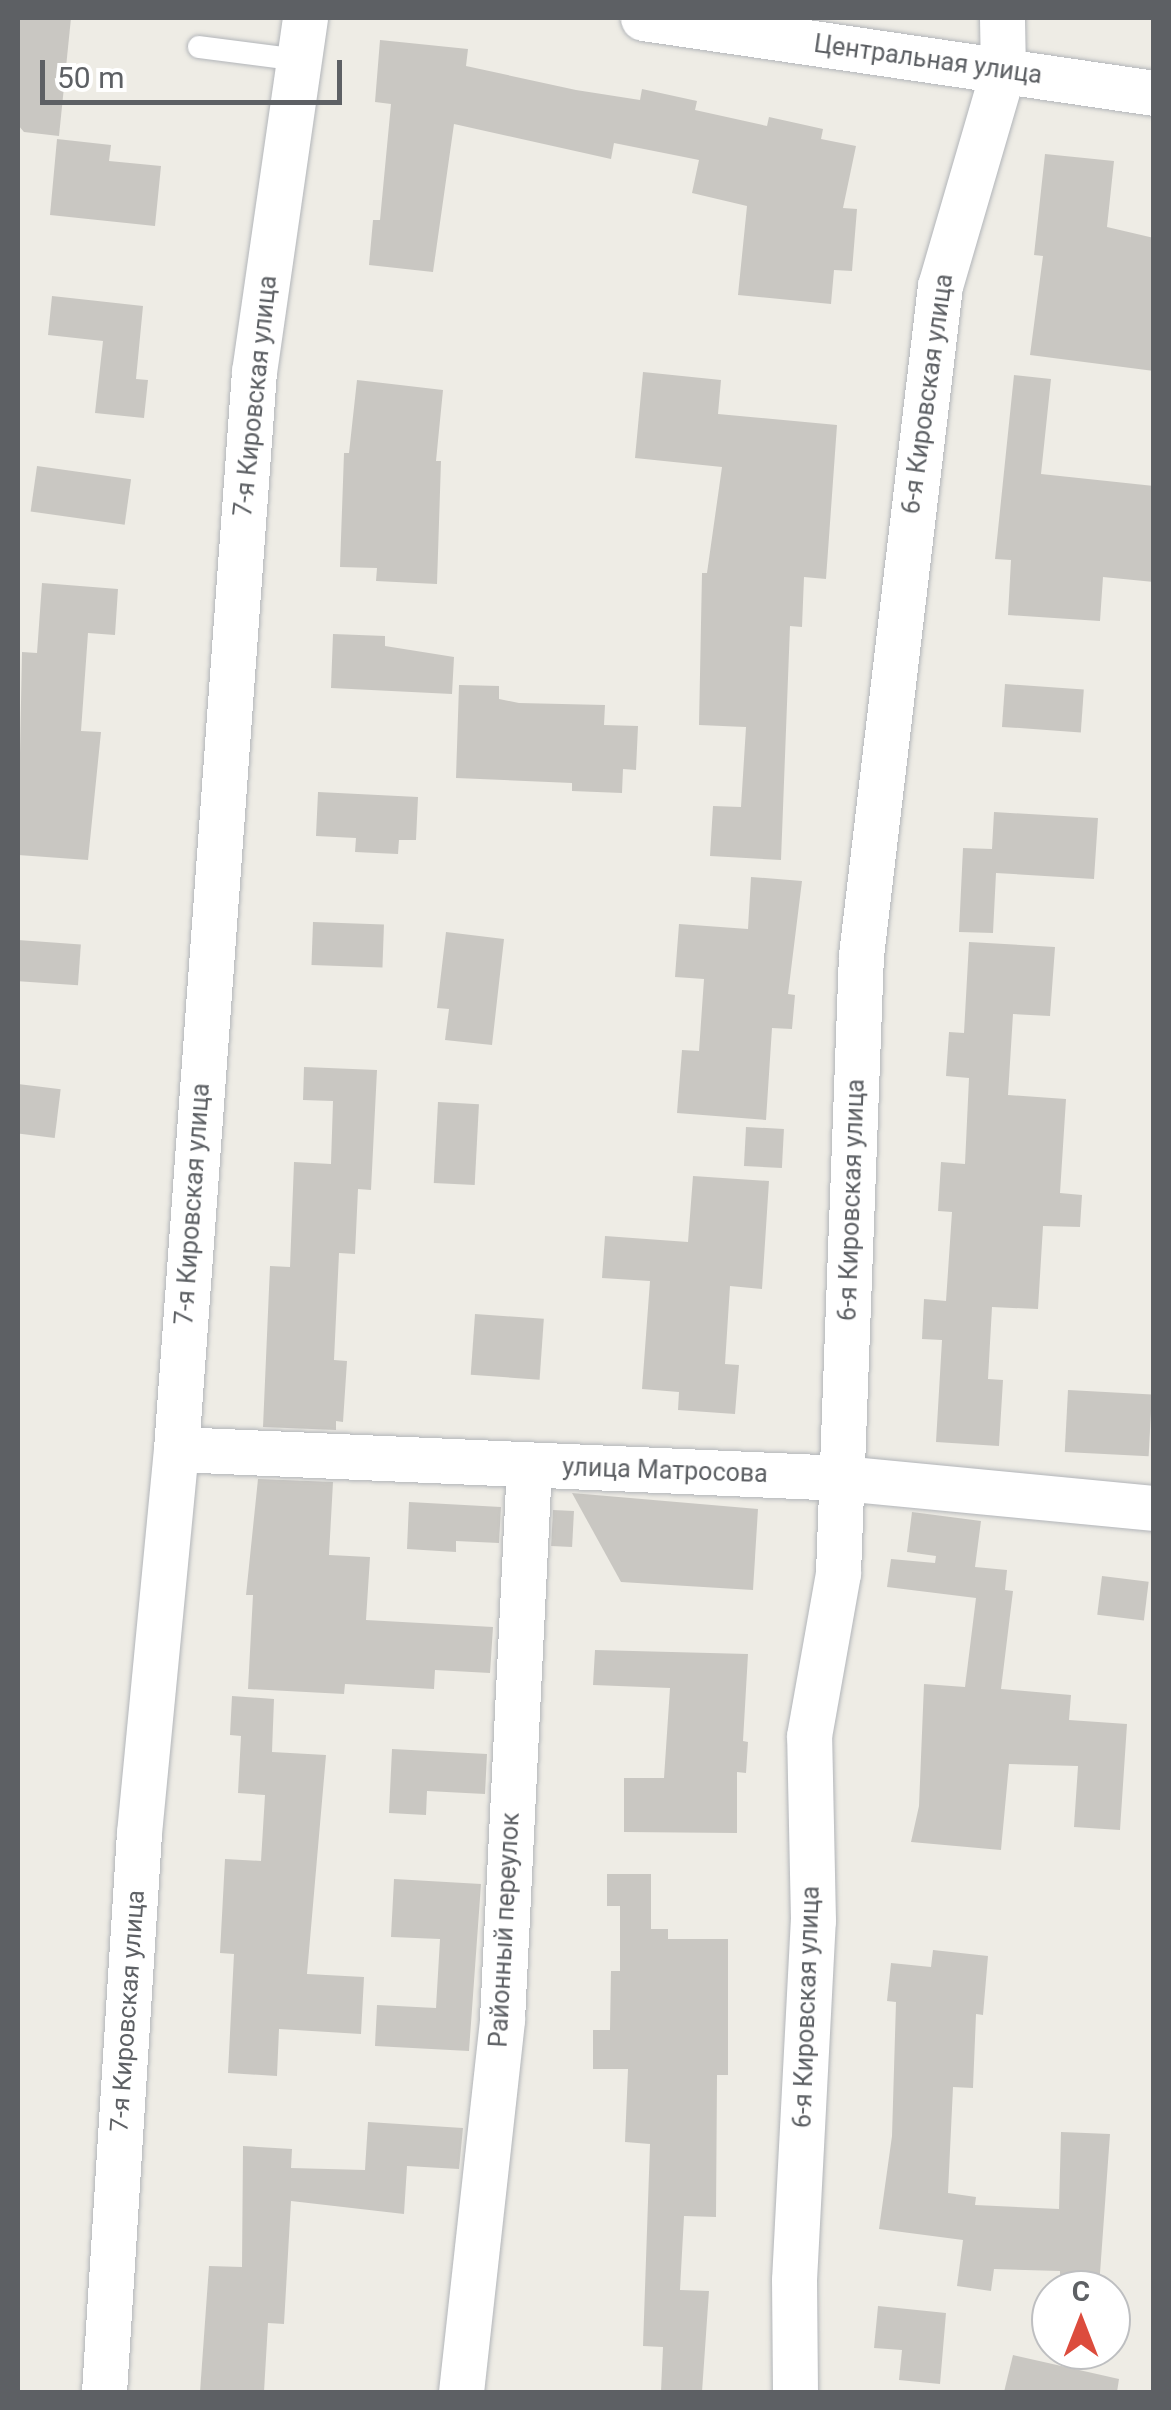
<!DOCTYPE html>
<meta charset="utf-8">
<style>
body{margin:0}
#map{position:relative;width:1171px;height:2410px;overflow:hidden;background:#eeece5;font-family:Roboto,sans-serif}
div>[style]{position:absolute}
[style*='--x']{left:calc(var(--x)*1px);top:calc(var(--y)*1px);width:calc(var(--w)*1px);rotate:calc(var(--a)*1deg)}
.building>*{inset:0;background:#c9c7c2;transform-origin:0 0}
.roads{filter:drop-shadow(0 0 2px #b2b5b9) drop-shadow(0 0 2px #b2b5b9)}
.service>*{height:22px;margin:-11px;padding:0 11px;transform-origin:11px;border-radius:11px;background:#fff}
.minor>*{height:45px;margin:-22.5px;padding:0 22.5px;transform-origin:22.5px;border-radius:22.5px;background:#fff}
span{translate:-50% -50%;white-space:nowrap;text-align:center;line-height:1.15;-webkit-text-stroke:8px #fff;paint-order:stroke}
.street-label{font-size:25px;color:#5d6064}
.frame{position:absolute;inset:0;border:20px solid #5d6064;pointer-events:none}
.north{position:absolute;left:1031px;top:2270px;width:100px;height:100px;box-sizing:border-box;background:#fff;border:2px solid #bebfc1;border-radius:50%;rotate:0deg;font-size:28px;font-weight:700;line-height:40px;text-align:center;color:#5d6064}
.north::after{content:'';display:block;margin:auto;width:35px;height:45px;background:#dc4c3d;clip-path:polygon(50% 0,100% 100%,50% 72%,0 100%)}
.scale{position:absolute;left:40px;top:60px;width:302px;height:45px;box-sizing:border-box;border:5px solid #5d6064;border-top:0;padding-left:12px;font-size:30px;line-height:35px;white-space:nowrap;color:#5d6064;-webkit-text-stroke:8px #fff;paint-order:stroke}
</style>
<div id="map">
<div class="building">
<div style="clip-path:polygon(18px 18px,71px 18px,59px 136px,24px 132px,18px 125px)"></div>
<div style="clip-path:polygon(380px 40px,468px 49px,466px 66px,576px 90px,640px 100px,642px 89px,697px 101px,695px 110px,767px 126px,769px 117px,823px 129px,821px 139px,856px 146px,843px 208px,857px 209px,852px 271px,834px 270px,831px 304px,738px 295px,747px 206px,692px 193px,699px 160px,614px 143px,611px 159px,454px 124px,433px 272px,369px 265px,373px 220px,380px 220px,391px 104px,375px 102px)"></div>
<div style="clip-path:polygon(57px 139px,111px 145px,109px 161px,161px 166px,155px 226px,50px 215px)"></div>
<div style="clip-path:polygon(1045px 154px,1114px 161px,1107px 227px,1154px 238px,1154px 371px,1030px 355px,1043px 256px,1034px 255px)"></div>
<div style="clip-path:polygon(52px 296px,143px 306px,136px 379px,148px 380px,144px 418px,95px 413px,103px 341px,48px 335px)"></div>
<div style="clip-path:polygon(643px 372px,721px 380px,718px 414px,837px 425px,826px 579px,804px 577px,802px 627px,790px 626px,781px 860px,710px 856px,713px 806px,741px 807px,746px 727px,699px 725px,702px 573px,707px 573px,722px 467px,635px 458px)"></div>
<div style="clip-path:polygon(1014px 375px,1051px 379px,1041px 474px,1154px 486px,1154px 582px,1103px 577px,1100px 621px,1008px 615px,1011px 560px,995px 559px)"></div>
<div style="clip-path:polygon(357px 380px,443px 390px,436px 461px,441px 461px,437px 584px,376px 581px,377px 568px,340px 567px,344px 453px,349px 453px)"></div>
<div style="left:37px;top:466px;width:95px;height:46px;rotate:8deg"></div>
<div style="clip-path:polygon(42px 583px,118px 589px,115px 635px,88px 633px,81px 731px,101px 732px,88px 860px,18px 855px,22px 652px,37px 653px)"></div>
<div style="clip-path:polygon(333px 634px,385px 636px,385px 646px,454px 657px,452px 694px,331px 688px)"></div>
<div style="left:1005px;top:684px;width:79px;height:43px;rotate:4deg"></div>
<div style="clip-path:polygon(459px 685px,499px 686px,499px 699px,519px 703px,605px 705px,604px 725px,638px 726px,636px 770px,623px 769px,622px 793px,572px 791px,572px 783px,456px 778px)"></div>
<div style="clip-path:polygon(318px 792px,418px 797px,416px 840px,399px 840px,398px 854px,355px 852px,356px 838px,316px 836px)"></div>
<div style="clip-path:polygon(994px 812px,1098px 818px,1094px 879px,996px 873px,993px 933px,959px 932px,963px 848px,992px 849px)"></div>
<div style="clip-path:polygon(751px 877px,802px 881px,788px 994px,795px 995px,792px 1029px,772px 1028px,766px 1120px,677px 1113px,682px 1050px,699px 1051px,704px 979px,675px 977px,679px 924px,748px 929px)"></div>
<div style="left:313px;top:922px;width:71px;height:43px;rotate:2deg"></div>
<div style="clip-path:polygon(446px 932px,504px 939px,492px 1045px,445px 1040px,449px 1009px,437px 1008px)"></div>
<div style="left:18px;top:940px;width:63px;height:41px;rotate:4deg"></div>
<div style="clip-path:polygon(969px 942px,1055px 947px,1050px 1016px,1013px 1014px,1008px 1095px,1066px 1099px,1060px 1193px,1082px 1195px,1080px 1227px,1043px 1226px,1038px 1309px,992px 1307px,988px 1379px,1003px 1380px,999px 1446px,936px 1442px,942px 1340px,922px 1339px,924px 1299px,946px 1301px,952px 1212px,938px 1211px,941px 1162px,965px 1164px,969px 1078px,946px 1076px,949px 1032px,964px 1033px)"></div>
<div style="clip-path:polygon(304px 1067px,377px 1070px,371px 1190px,358px 1189px,355px 1254px,339px 1253px,334px 1360px,347px 1361px,343px 1422px,336px 1421px,336px 1430px,263px 1427px,270px 1266px,290px 1267px,294px 1162px,331px 1164px,333px 1101px,303px 1100px)"></div>
<div style="left:18px;top:1084px;width:43px;height:49px;rotate:7deg"></div>
<div style="left:438px;top:1102px;width:41px;height:81px;rotate:3deg"></div>
<div style="left:746px;top:1127px;width:38px;height:39px;rotate:3deg"></div>
<div style="clip-path:polygon(693px 1176px,769px 1181px,762px 1289px,730px 1286px,725px 1364px,739px 1365px,735px 1414px,678px 1410px,679px 1392px,642px 1389px,650px 1281px,602px 1278px,605px 1236px,688px 1242px)"></div>
<div style="left:475px;top:1314px;width:69px;height:61px;rotate:4deg"></div>
<div style="left:1068px;top:1390px;width:84px;height:62px;rotate:3deg"></div>
<div style="clip-path:polygon(258px 1479px,333px 1482px,329px 1555px,370px 1557px,366px 1620px,493px 1627px,490px 1673px,435px 1670px,434px 1689px,345px 1684px,344px 1694px,248px 1689px,253px 1595px,246px 1595px)"></div>
<div style="clip-path:polygon(572px 1493px,758px 1509px,753px 1590px,621px 1582px)"></div>
<div style="clip-path:polygon(409px 1502px,501px 1507px,499px 1543px,456px 1541px,456px 1552px,407px 1549px)"></div>
<div style="left:553px;top:1510px;width:21px;height:36px;rotate:3deg"></div>
<div style="clip-path:polygon(912px 1512px,981px 1521px,975px 1567px,1007px 1570px,1005px 1590px,1013px 1591px,1001px 1689px,1071px 1695px,1069px 1720px,1127px 1724px,1120px 1830px,1074px 1827px,1078px 1766px,1009px 1764px,1001px 1850px,911px 1842px,919px 1806px,924px 1684px,965px 1687px,976px 1598px,887px 1587px,891px 1559px,935px 1563px,936px 1556px,907px 1552px)"></div>
<div style="left:1102px;top:1576px;width:47px;height:39px;rotate:7deg"></div>
<div style="clip-path:polygon(595px 1650px,748px 1654px,743px 1741px,748px 1742px,746px 1773px,737px 1772px,737px 1833px,624px 1832px,624px 1778px,664px 1778px,670px 1688px,593px 1685px)"></div>
<div style="clip-path:polygon(232px 1696px,274px 1699px,272px 1752px,326px 1755px,307px 1974px,364px 1977px,361px 2034px,279px 2029px,277px 2076px,228px 2073px,234px 1954px,220px 1953px,225px 1859px,261px 1861px,265px 1795px,238px 1793px,241px 1736px,230px 1735px)"></div>
<div style="clip-path:polygon(392px 1749px,487px 1754px,485px 1794px,427px 1791px,426px 1815px,389px 1813px)"></div>
<div style="clip-path:polygon(607px 1874px,651px 1874px,651px 1929px,668px 1929px,668px 1939px,728px 1939px,728px 2075px,717px 2075px,716px 2217px,684px 2216px,680px 2290px,709px 2291px,702px 2392px,661px 2392px,663px 2347px,643px 2346px,650px 2144px,625px 2142px,628px 2069px,593px 2069px,593px 2030px,610px 2030px,611px 1971px,620px 1971px,620px 1906px,607px 1906px)"></div>
<div style="clip-path:polygon(394px 1879px,481px 1884px,469px 2051px,375px 2046px,377px 2005px,436px 2008px,440px 1939px,391px 1937px)"></div>
<div style="clip-path:polygon(933px 1950px,988px 1956px,983px 2015px,976px 2014px,973px 2088px,953px 2087px,948px 2193px,976px 2197px,975px 2205px,1059px 2209px,1061px 2132px,1110px 2134px,1099px 2287px,1060px 2286px,1060px 2271px,994px 2269px,991px 2291px,957px 2286px,963px 2240px,879px 2229px,892px 2136px,896px 2002px,887px 2001px,891px 1963px,931px 1967px)"></div>
<div style="clip-path:polygon(368px 2122px,463px 2128px,459px 2169px,407px 2166px,404px 2214px,291px 2201px,284px 2324px,268px 2323px,264px 2392px,200px 2392px,209px 2266px,242px 2267px,243px 2146px,292px 2149px,291px 2168px,365px 2170px)"></div>
<div style="clip-path:polygon(878px 2306px,946px 2313px,940px 2384px,899px 2380px,902px 2350px,874px 2348px)"></div>
<div style="clip-path:polygon(1013px 2355px,1119px 2379px,1117px 2392px,1004px 2392px)"></div>
</div>
<div class="roads">
<div class="service">
<div style="--x:199;--y:47;--w:101;--a:7.4"></div>
</div>
<div class="minor">
<div style="--x:643;--y:18;--w:516;--a:8.35"></div>
<div style="--x:176;--y:1449;--w:667;--a:2.49"></div>
<div style="--x:842;--y:1478;--w:313;--a:5.5"></div>
<div style="--x:104;--y:2392;--w:560;--a:-86.42"></div>
<div style="--x:139;--y:1833;--w:386;--a:-84.5"></div>
<div style="--x:176;--y:1449;--w:1080;--a:-85.86"></div>
<div style="--x:254;--y:372;--w:358;--a:-81.8"></div>
<div style="--x:461;--y:2392;--w:375;--a:-83.7"></div>
<div style="--x:502;--y:2019;--w:555;--a:-87.21"></div>
<div style="--x:795;--y:2392;--w:112;--a:-90.5"></div>
<div style="--x:794;--y:2280;--w:360;--a:-87"></div>
<div style="--x:813;--y:1921;--w:185;--a:-91.2"></div>
<div style="--x:809;--y:1736;--w:166;--a:-79.9"></div>
<div style="--x:838;--y:1573;--w:618;--a:-87.87"></div>
<div style="--x:861;--y:955;--w:674;--a:-83.27"></div>
<div style="--x:940;--y:286;--w:224;--a:-73.7"></div>
<div style="--x:1003;--y:71;--w:53;--a:-91.1"></div>
</div>
</div>
<div class="street-label">
<span style="left:928px;top:60px;rotate:8deg">Центральная улица</span>
<span style="left:928px;top:394px;rotate:-82deg">6-я Кировская улица</span>
<span style="left:256px;top:396px;rotate:-84deg">7-я Кировская улица</span>
<span style="left:852px;top:1200px;rotate:-88deg">6-я Кировская улица</span>
<span style="left:193px;top:1204px;rotate:-86deg">7-я Кировская улица</span>
<span style="left:665px;top:1471px;rotate:2deg">улица Матросова</span>
<span style="left:505px;top:1930px;rotate:-87deg">Районный переулок</span>
<span style="left:807px;top:2007px;rotate:-88deg">6-я Кировская улица</span>
<span style="left:128px;top:2011px;rotate:-86deg">7-я Кировская улица</span>
</div>
<div class="frame"></div>
<div class="north">С</div>
<div class="scale">50 m</div>
</div>
